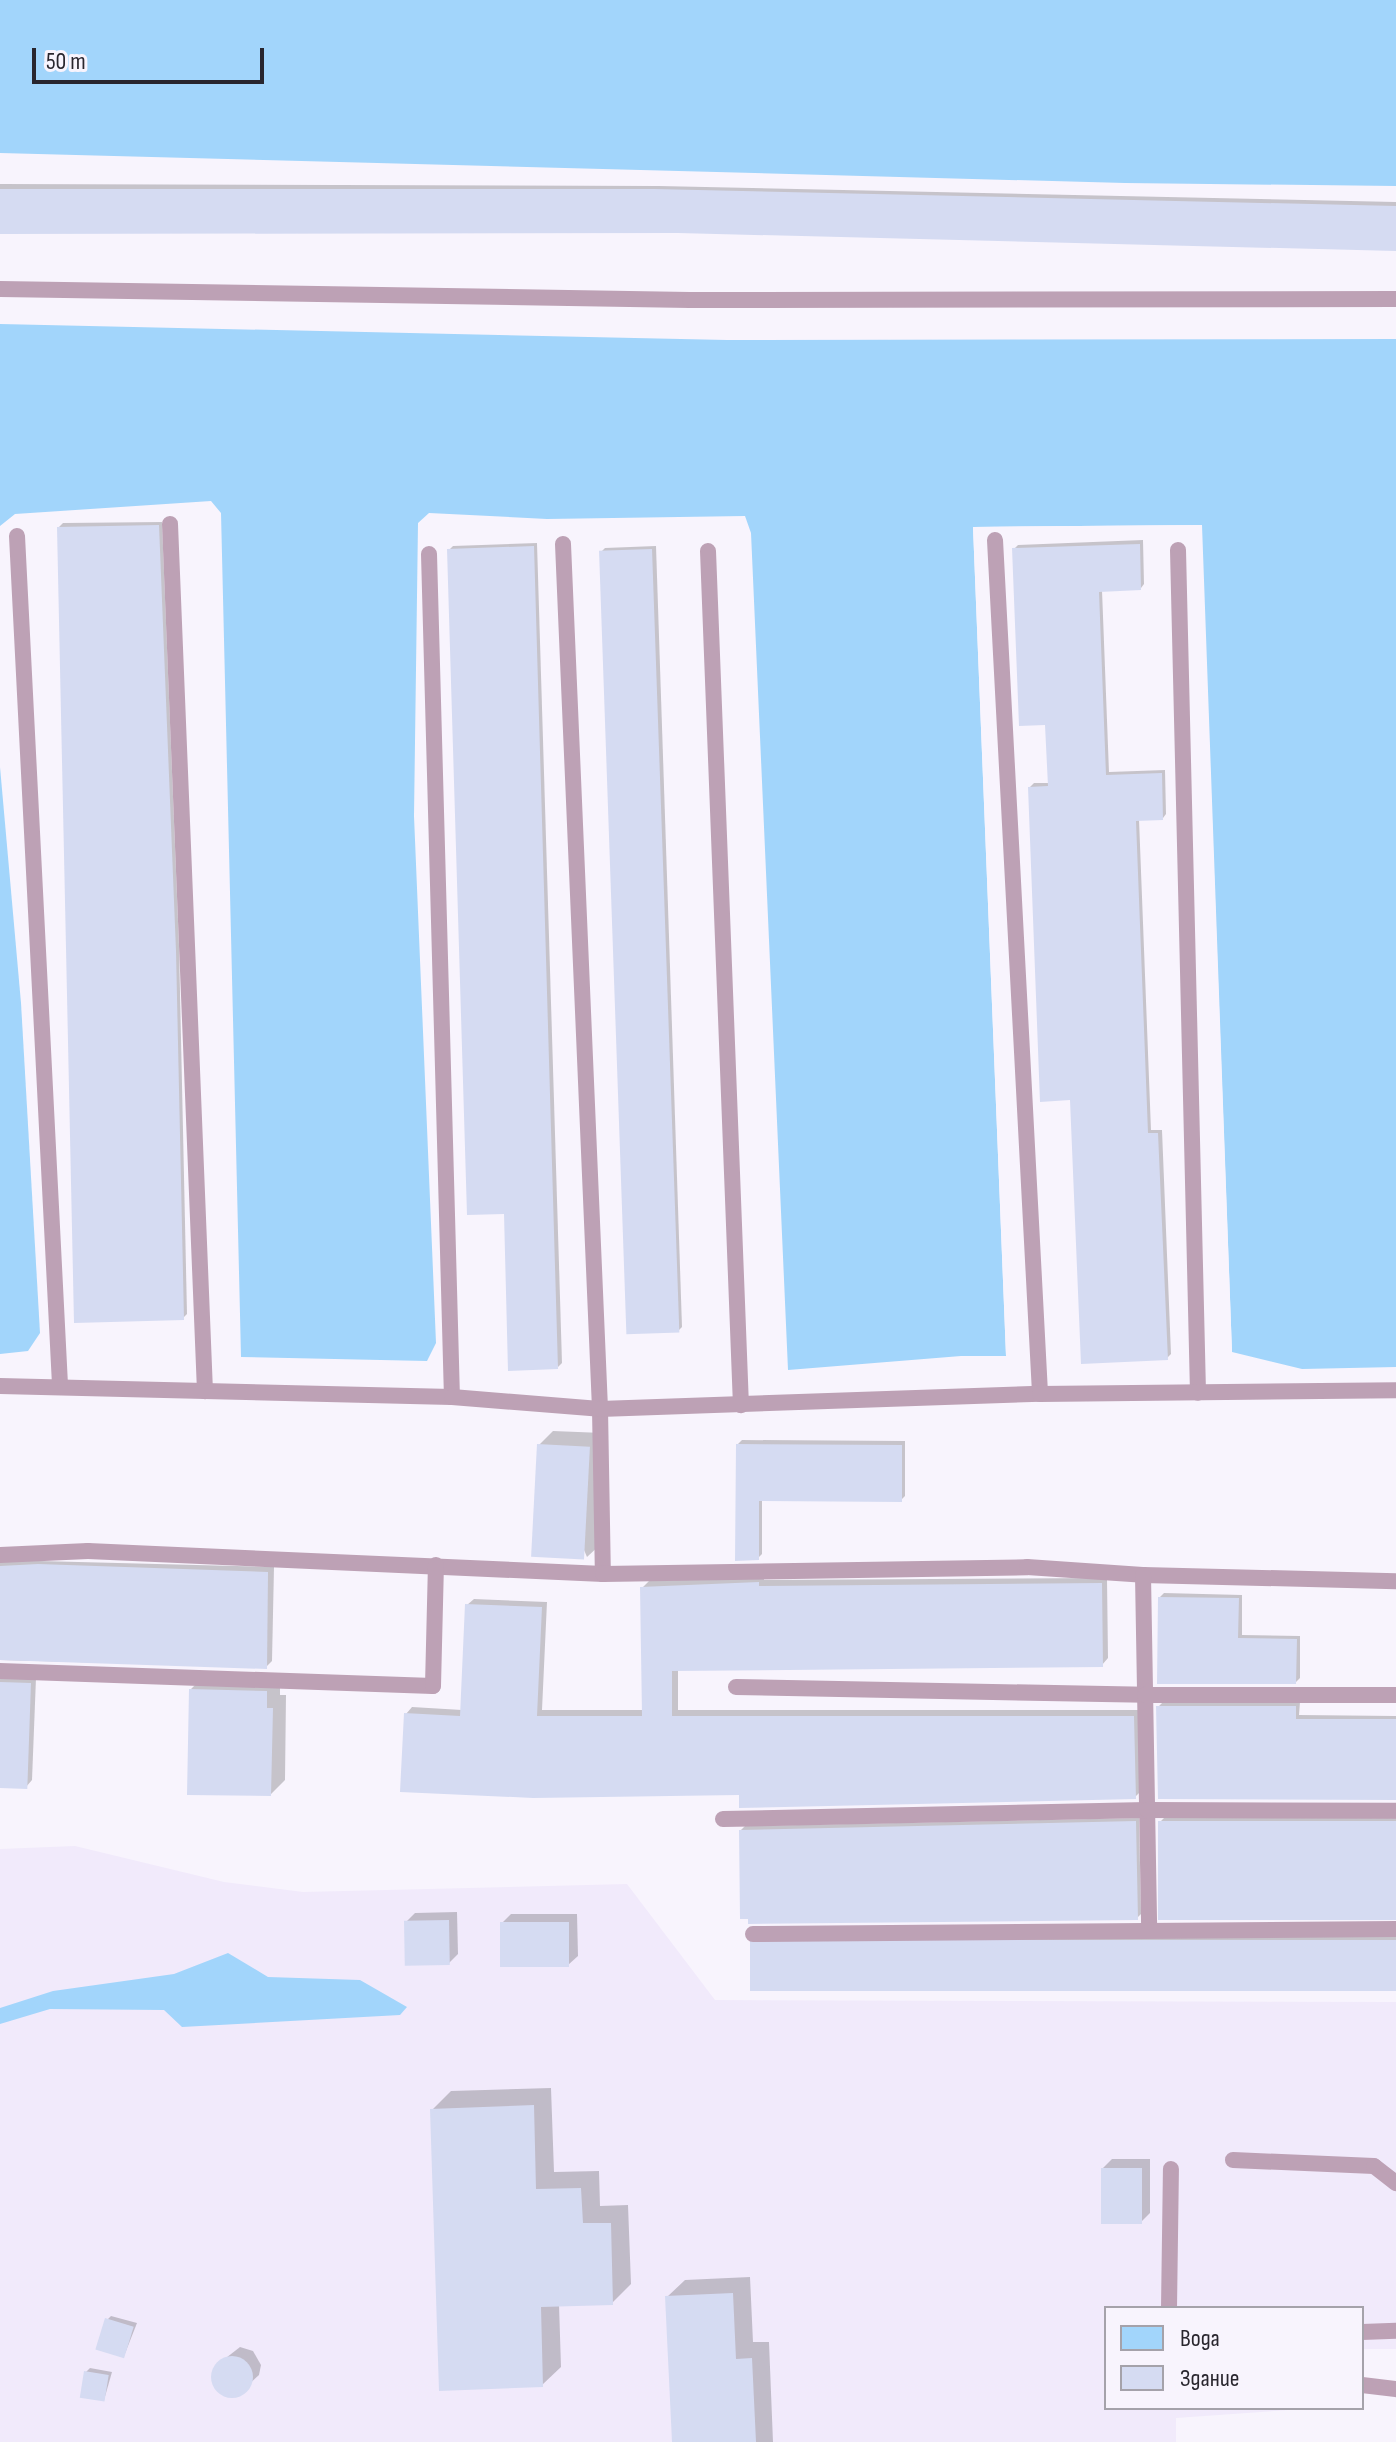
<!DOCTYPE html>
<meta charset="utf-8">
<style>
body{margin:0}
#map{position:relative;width:1396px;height:2442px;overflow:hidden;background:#f8f4fd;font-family:"Sofia Sans Condensed",sans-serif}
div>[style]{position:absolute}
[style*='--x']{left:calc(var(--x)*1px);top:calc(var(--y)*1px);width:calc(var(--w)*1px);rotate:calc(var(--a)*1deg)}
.built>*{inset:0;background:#f1eafb}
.water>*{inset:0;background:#a2d5fb}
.pier>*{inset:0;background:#f8f4fd}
.shadow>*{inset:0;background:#0003}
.building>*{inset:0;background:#d5dbf2;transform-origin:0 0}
.round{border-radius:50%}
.service>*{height:16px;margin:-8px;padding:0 8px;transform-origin:8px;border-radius:8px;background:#bda1b5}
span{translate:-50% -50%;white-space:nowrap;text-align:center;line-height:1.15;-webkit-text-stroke:8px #f8f4fd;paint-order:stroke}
.legend{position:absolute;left:1104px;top:2306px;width:260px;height:104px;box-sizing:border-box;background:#f8f4fd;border:2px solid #a5a2aa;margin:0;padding:10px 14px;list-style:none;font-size:24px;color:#29262e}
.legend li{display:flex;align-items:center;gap:16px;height:40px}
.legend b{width:40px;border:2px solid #a5a2aa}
.scale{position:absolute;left:32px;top:48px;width:232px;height:36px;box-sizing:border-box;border:4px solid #29262e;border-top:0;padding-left:10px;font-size:24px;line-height:28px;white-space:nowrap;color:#29262e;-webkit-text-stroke:6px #f8f4fd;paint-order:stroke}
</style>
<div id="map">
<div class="built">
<div style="clip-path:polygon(75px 1846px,224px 1882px,303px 1892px,627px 1884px,715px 2000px,1396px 2002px,1396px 2349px,1362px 2349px,1362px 2308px,1106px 2308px,1106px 2408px,1317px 2408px,1176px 2418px,1176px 2442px,0 2442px,0 1849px)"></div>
</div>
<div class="water">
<div style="clip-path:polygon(0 0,1396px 0,1396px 186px,1125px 183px,0 153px)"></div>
<div style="clip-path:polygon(0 324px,727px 340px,1396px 339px,1396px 1367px,1302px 1369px,1232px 1352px,1201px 525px,973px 527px,1006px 1356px,961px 1356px,788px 1370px,751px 533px,745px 516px,547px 519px,429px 513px,418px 523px,414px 816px,436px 1343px,427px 1361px,241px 1357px,221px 513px,211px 501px,15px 514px,0 526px)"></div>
<div style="clip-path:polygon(0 767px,21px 1003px,40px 1333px,28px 1351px,0 1354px)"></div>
<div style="clip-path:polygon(228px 1953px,268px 1977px,360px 1980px,407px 2007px,400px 2015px,182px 2027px,164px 2010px,50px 2009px,0 2024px,0 2008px,53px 1991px,174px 1974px)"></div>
</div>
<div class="pier">
<div style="clip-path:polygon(1202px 525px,1232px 1352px,1228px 1353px,1198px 529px,977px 531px,1010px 1356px,1006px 1356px,973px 527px)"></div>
</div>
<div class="shadow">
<div style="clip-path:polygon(0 184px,659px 186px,1396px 202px,1396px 249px,678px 231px,0 230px)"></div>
<div style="clip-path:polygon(162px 522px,179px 946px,187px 1314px,183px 1318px,59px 527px,63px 523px)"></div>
<div style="clip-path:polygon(1143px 540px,1144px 584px,1141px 588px,1102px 590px,1109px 772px,1165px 770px,1166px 814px,1163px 818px,1139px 819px,1151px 1130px,1162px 1130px,1171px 1354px,1167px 1358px,1072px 1098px,1030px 787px,1034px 783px,1050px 783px,1047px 723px,1014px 549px,1018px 545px)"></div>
<div style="clip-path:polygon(537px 543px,562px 1363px,558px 1367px,505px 1212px,449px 550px,453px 546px)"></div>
<div style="clip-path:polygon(656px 546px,682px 1327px,678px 1331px,601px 552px,605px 548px)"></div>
<div style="clip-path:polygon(553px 1431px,603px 1433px,601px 1544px,587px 1557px,539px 1445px)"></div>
<div style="clip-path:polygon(742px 1440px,905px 1441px,905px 1496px,901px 1500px,762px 1499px,762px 1554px,758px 1558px,738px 1444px)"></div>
<div style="clip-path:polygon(0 1560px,274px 1567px,272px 1661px,266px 1667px,0 1660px)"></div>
<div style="clip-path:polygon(764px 1577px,764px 1580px,1107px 1578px,1108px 1658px,1102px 1665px,678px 1669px,678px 1710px,1140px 1710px,1141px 1791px,1135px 1797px,741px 1793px,406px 1714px,412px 1707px,462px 1710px,467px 1605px,474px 1599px,547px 1602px,542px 1710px,644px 1710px,642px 1588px,649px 1581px)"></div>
<div style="clip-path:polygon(1164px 1593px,1242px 1595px,1242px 1635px,1300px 1636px,1300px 1678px,1296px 1682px,1160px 1597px)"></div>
<div style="clip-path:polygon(0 1674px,36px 1678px,32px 1780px,26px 1787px,0 1786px)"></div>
<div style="clip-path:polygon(204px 1676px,280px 1678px,280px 1695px,286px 1695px,285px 1780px,271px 1794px,191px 1689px)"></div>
<div style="clip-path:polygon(1163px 1702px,1300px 1702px,1299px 1715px,1396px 1716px,1396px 1798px,1158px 1707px)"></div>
<div style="clip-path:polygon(1165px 1817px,1396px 1818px,1396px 1916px,1160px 1822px)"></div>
<div style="clip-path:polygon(1139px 1818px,1141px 1914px,1137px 1918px,741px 1830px,745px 1826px)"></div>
<div style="clip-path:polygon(457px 1912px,458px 1954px,449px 1963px,406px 1922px,415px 1913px)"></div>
<div style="clip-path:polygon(511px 1914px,577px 1914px,578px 1956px,568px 1965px,502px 1923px)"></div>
<div style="clip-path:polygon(1396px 1936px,1396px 1989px,752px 1945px,756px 1941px)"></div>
<div style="clip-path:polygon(551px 2088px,554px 2172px,599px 2171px,600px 2206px,628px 2205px,631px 2284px,612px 2303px,559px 2304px,561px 2367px,542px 2385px,432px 2110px,451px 2091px)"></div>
<div style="clip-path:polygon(1112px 2159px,1150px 2159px,1150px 2213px,1141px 2222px,1103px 2168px)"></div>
<div style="clip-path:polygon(750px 2277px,753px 2342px,769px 2342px,773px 2442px,674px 2442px,667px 2297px,685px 2280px)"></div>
<div style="clip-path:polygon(111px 2316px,137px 2323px,124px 2356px,107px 2320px)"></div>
<div style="clip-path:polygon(240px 2347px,253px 2351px,261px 2365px,259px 2375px,236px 2396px,222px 2393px,213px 2378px,217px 2365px)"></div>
<div style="clip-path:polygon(90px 2368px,112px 2372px,104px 2400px,86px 2372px)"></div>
</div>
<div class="building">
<div style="clip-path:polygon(0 189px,654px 189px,1396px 206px,1396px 251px,678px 233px,0 234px)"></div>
<div style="clip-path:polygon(159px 525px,176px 951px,184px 1320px,74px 1323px,57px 527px)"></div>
<div style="clip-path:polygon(1140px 544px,1141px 590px,1099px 592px,1106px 775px,1162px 773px,1163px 820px,1136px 821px,1148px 1133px,1158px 1133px,1168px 1360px,1081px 1364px,1070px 1100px,1040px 1102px,1028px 787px,1048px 786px,1045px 725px,1019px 726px,1012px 548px)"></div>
<div style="clip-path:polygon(534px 546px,558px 1369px,508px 1371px,504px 1214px,467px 1215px,447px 549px)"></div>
<div style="left:652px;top:549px;width:784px;height:53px;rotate:88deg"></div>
<div style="left:537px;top:1444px;width:53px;height:113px;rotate:3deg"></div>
<div style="clip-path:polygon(736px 1444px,902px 1445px,902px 1502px,759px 1501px,759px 1560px,735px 1561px)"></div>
<div style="clip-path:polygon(38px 1564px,268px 1572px,267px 1669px,0 1660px,0 1566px)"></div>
<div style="clip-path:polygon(759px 1582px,759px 1586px,1102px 1583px,1103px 1667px,672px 1671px,672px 1716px,1134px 1716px,1136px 1799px,739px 1808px,739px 1795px,533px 1798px,400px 1792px,404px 1713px,460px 1716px,465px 1604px,542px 1607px,537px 1716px,642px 1716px,640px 1587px)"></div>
<div style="clip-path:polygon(1158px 1597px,1239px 1598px,1238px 1638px,1297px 1639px,1296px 1684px,1157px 1684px)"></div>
<div style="left:0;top:1682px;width:31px;height:106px;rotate:2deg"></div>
<div style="clip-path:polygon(189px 1689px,267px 1691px,267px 1708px,273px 1708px,271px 1796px,187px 1795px)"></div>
<div style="clip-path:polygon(1156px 1706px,1296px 1706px,1296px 1719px,1396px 1719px,1396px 1800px,1158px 1799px)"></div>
<div style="clip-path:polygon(1136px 1821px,1138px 1920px,748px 1924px,748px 1919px,740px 1919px,739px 1830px)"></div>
<div style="left:1158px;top:1821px;width:238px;height:99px"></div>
<div style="left:449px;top:1920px;width:45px;height:45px;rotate:89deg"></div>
<div style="left:500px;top:1922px;width:69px;height:45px"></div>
<div style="left:1396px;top:1940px;width:51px;height:646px;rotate:90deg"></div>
<div style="clip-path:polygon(534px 2105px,536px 2189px,581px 2188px,583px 2223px,611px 2223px,613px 2305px,541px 2307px,543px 2387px,439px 2391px,430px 2109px)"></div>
<div style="left:1101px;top:2168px;width:41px;height:56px"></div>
<div style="clip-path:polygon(733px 2293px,736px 2359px,752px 2358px,756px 2442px,672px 2442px,665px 2296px)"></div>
<div style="left:105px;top:2318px;width:30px;height:33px;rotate:17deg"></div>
<div class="round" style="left:211px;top:2356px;width:42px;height:42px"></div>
<div style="left:84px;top:2371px;width:25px;height:27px;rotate:9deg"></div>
</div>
<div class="service">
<div style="--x:0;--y:289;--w:690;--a:0.91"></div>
<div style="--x:690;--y:300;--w:706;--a:-0.08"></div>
<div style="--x:170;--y:524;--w:868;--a:87.69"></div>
<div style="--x:17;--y:536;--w:851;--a:87.1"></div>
<div style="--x:995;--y:540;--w:855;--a:86.98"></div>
<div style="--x:563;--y:544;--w:866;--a:87.55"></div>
<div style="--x:600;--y:1409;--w:165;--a:89"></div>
<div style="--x:1178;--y:550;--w:843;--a:88.64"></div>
<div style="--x:708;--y:551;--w:855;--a:87.79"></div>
<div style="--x:429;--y:554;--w:843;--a:88.44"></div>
<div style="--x:0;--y:1386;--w:452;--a:1.4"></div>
<div style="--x:452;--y:1397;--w:148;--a:4.6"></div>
<div style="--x:600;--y:1409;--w:440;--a:-2"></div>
<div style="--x:1040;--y:1394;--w:356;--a:-0.6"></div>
<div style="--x:0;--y:1555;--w:88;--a:-2.6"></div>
<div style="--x:88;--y:1551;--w:516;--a:2.56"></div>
<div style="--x:603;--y:1574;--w:424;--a:-0.9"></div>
<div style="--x:1027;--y:1567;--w:116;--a:3.9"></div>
<div style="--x:1143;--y:1575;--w:253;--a:1.4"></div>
<div style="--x:1143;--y:1575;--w:354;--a:89"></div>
<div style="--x:0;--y:1671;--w:433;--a:2"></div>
<div style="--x:433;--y:1686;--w:121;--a:-88.6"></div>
<div style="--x:736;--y:1687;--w:409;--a:1.1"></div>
<div style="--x:1145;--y:1695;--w:251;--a:0"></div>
<div style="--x:723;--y:1819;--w:424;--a:-1.2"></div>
<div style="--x:1147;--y:1810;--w:249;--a:0.2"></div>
<div style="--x:753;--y:1934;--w:643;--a:-0.45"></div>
<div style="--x:1233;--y:2160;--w:141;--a:2.4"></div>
<div style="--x:1374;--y:2166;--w:28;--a:38"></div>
<div style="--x:1169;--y:2308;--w:139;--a:-89.2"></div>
<div style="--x:1362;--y:2332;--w:34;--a:-2"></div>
<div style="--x:1362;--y:2385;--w:34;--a:7"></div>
</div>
<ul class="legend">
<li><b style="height:22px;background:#a2d5fb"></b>Вода</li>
<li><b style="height:22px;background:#d5dbf2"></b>Здание</li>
</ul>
<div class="scale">50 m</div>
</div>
